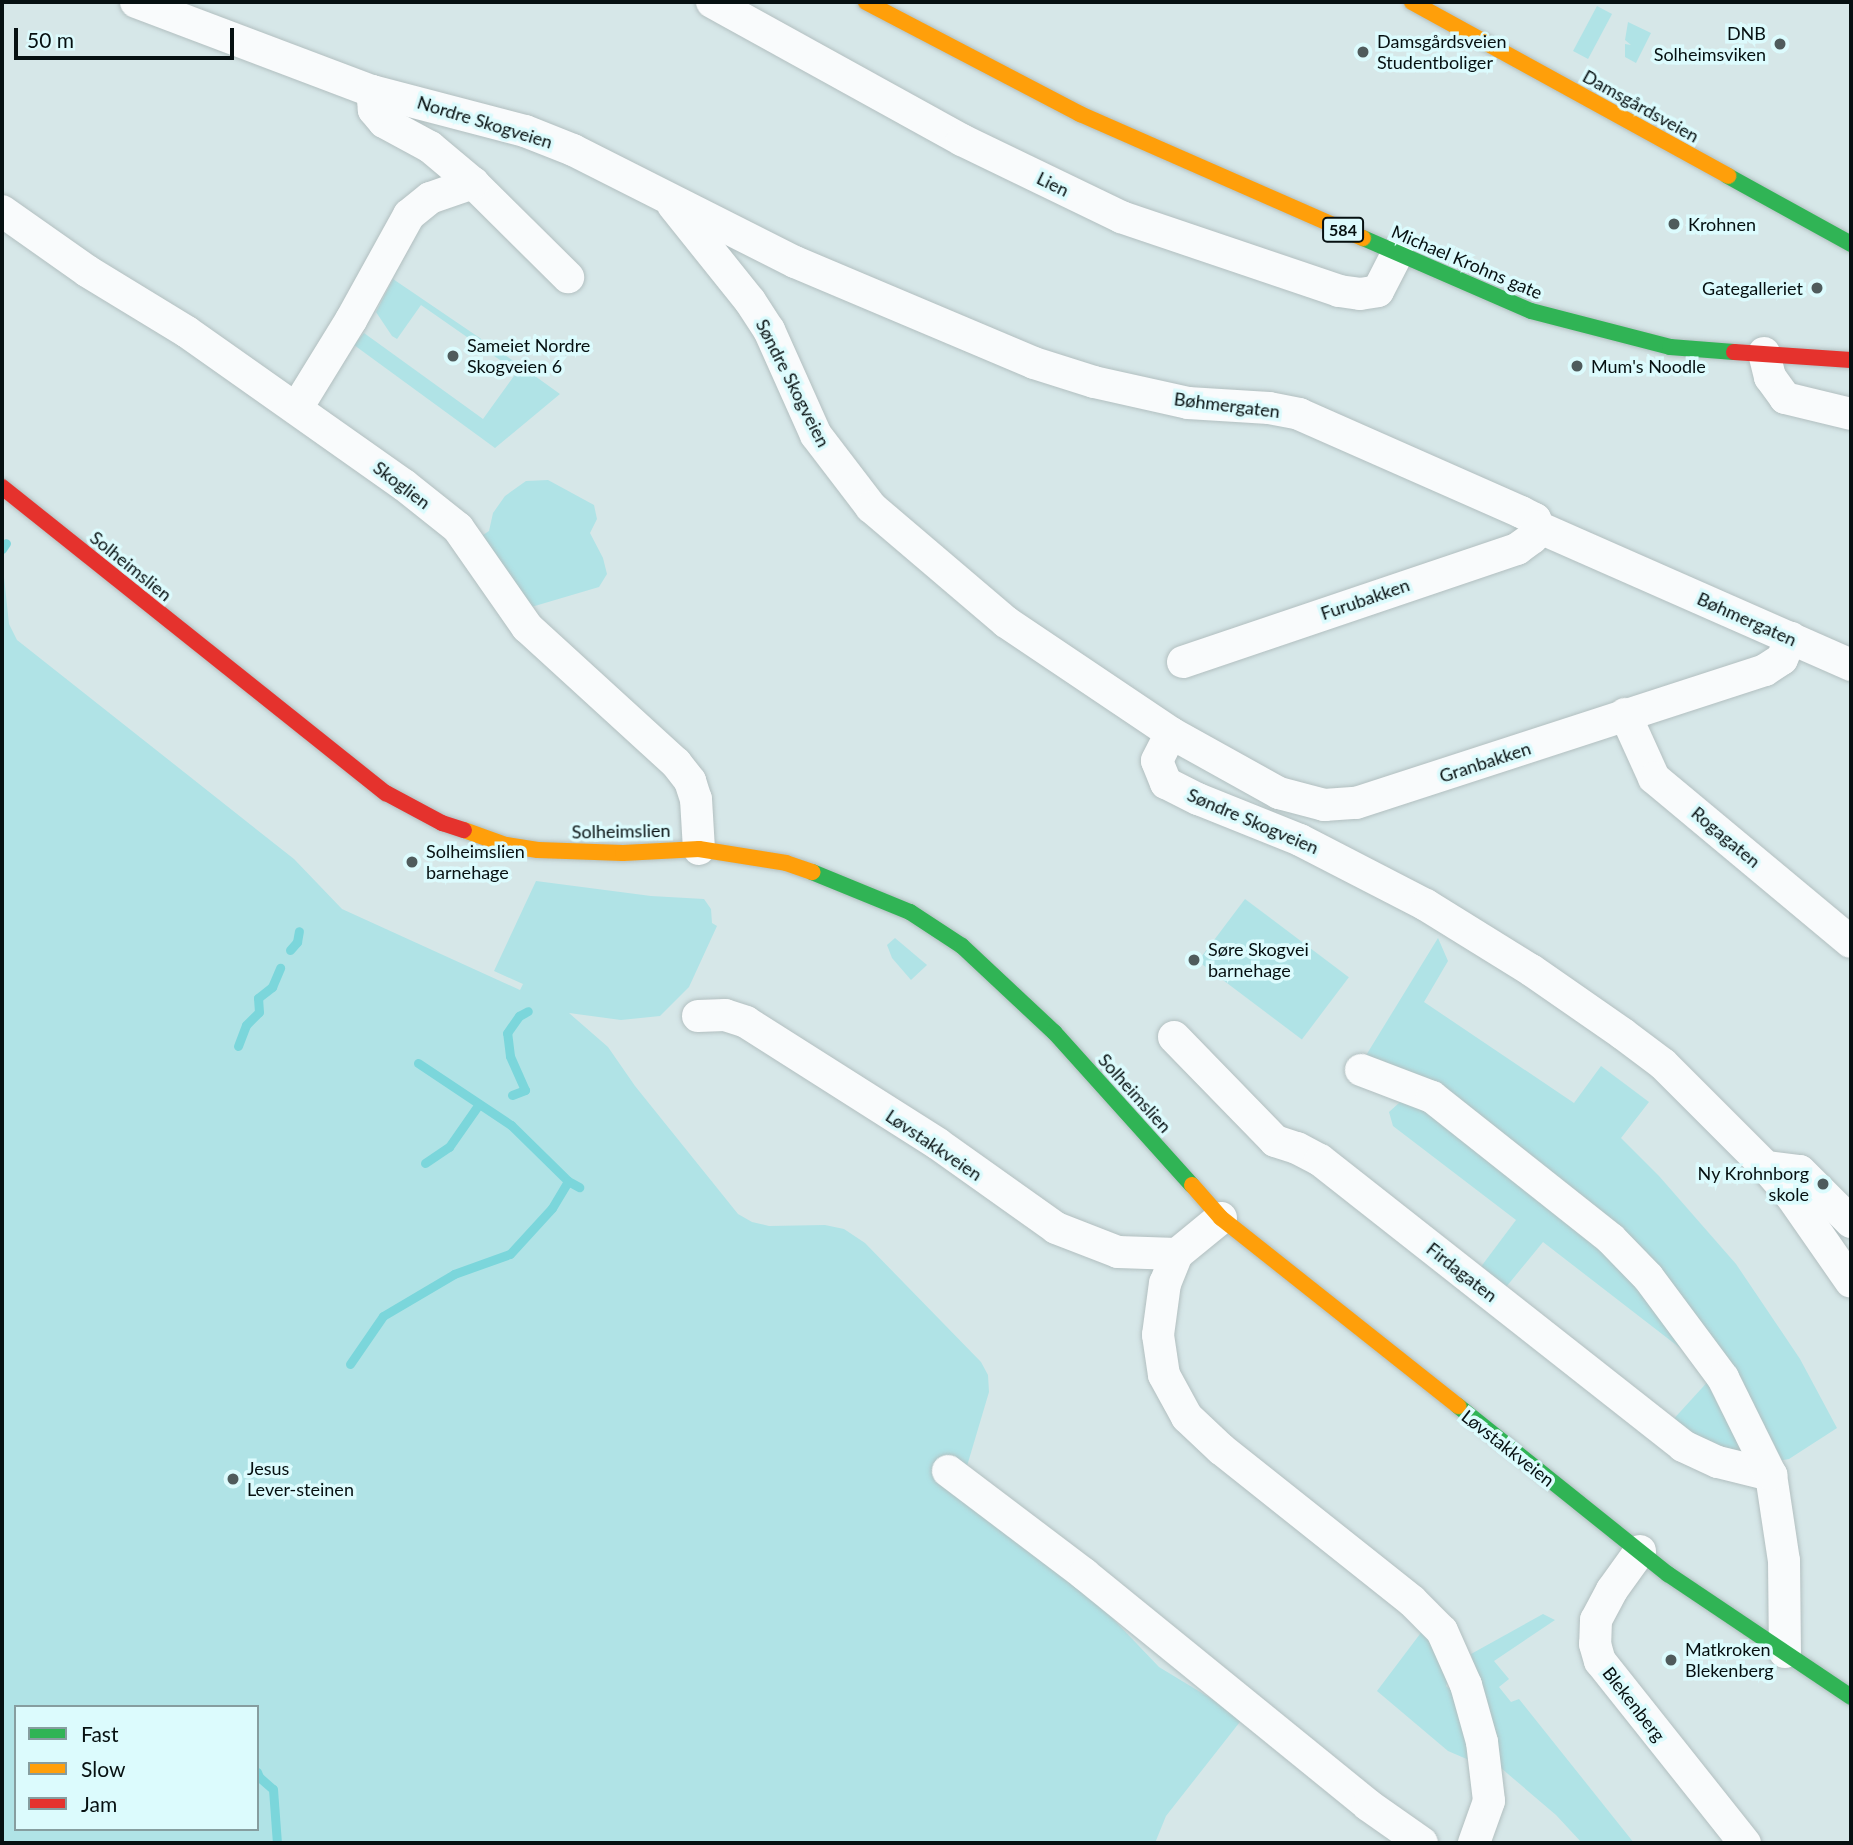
<!DOCTYPE html>
<meta charset="utf-8">
<style>
body{margin:0}
#map{position:relative;width:1853px;height:1845px;overflow:hidden;background:#d6e7e8;font-family:Lato,sans-serif}
div>[style]{position:absolute}
[style*='--x']{left:calc(var(--x)*1px);top:calc(var(--y)*1px);width:calc(var(--w)*1px);rotate:calc(var(--a)*1deg)}
.green>*{inset:0;background:#b0e3e6;transform-origin:0 0}
.stream>*{height:9px;margin:-4.5px;padding:0 4.5px;transform-origin:4.5px;border-radius:4.5px;background:#7bd6db}
.roads{filter:drop-shadow(0 0 2px #b2bfc0) drop-shadow(0 0 2px #b2bfc0)}
.street>*{height:32px;margin:-16px;padding:0 16px;transform-origin:16px;border-radius:16px;background:#f9fbfc}
.fast>*{height:16px;margin:-8px;padding:0 8px;transform-origin:8px;border-radius:8px;background:#30b455}
.slow>*{height:16px;margin:-8px;padding:0 8px;transform-origin:8px;border-radius:8px;background:#ff9f0a}
.jam>*{height:16px;margin:-8px;padding:0 8px;transform-origin:8px;border-radius:8px;background:#e5322d}
.dots>*{width:19px;height:19px;translate:-50% -50%;box-sizing:border-box;border:4px solid #dcfbfd;border-radius:50%}
span{translate:-50% -50%;white-space:nowrap;text-align:center;line-height:1.15;-webkit-text-stroke:7px #dcfbfd;paint-order:stroke}
.shield-label span{padding:2px 5px;background:#dcfbfd;border:2px solid;border-radius:5px;-webkit-text-stroke-width:0}
.shield-label{font-size:16px;color:#061011;font-weight:700}
.poi-label{font-size:18px;color:#061011}
.right{translate:-100% -50%;text-align:right}
.left{translate:0 -50%;text-align:left}
.street-label{font-size:18px;color:#061011}
.frame{position:absolute;inset:0;border:4px solid #061011;pointer-events:none}
.legend{position:absolute;left:14px;top:1705px;width:245px;height:126px;box-sizing:border-box;background:#dcfbfd;border:2px solid #869d9f;margin:0;padding:9px 12px;list-style:none;font-size:21px;color:#061011}
.legend li{display:flex;align-items:center;gap:14px;height:35px}
.legend b{width:35px;border:2px solid #869d9f}
.scale{position:absolute;left:14px;top:28px;width:220px;height:32px;box-sizing:border-box;border:4px solid #061011;border-top:0;padding-left:9px;font-size:21px;line-height:24px;white-space:nowrap;color:#061011;-webkit-text-stroke:5px #dcfbfd;paint-order:stroke}
</style>
<div id="map">
<div class="green">
<div style="left:1597px;top:6px;width:17px;height:51px;rotate:28deg"></div>
<div style="clip-path:polygon(1628px 22px,1651px 33px,1636px 63px,1625px 57px,1625px 44px,1631px 45px,1625px 40px)"></div>
<div style="clip-path:polygon(393px 279px,521px 366px,560px 394px,495px 448px,354px 345px,364px 333px,483px 419px,519px 369px,510px 367px,421px 305px,397px 339px,392px 336px,376px 312px)"></div>
<div style="clip-path:polygon(548px 480px,594px 505px,597px 519px,590px 533px,603px 558px,607px 574px,599px 587px,528px 608px,480px 537px,489px 531px,493px 513px,505px 496px,526px 481px)"></div>
<div style="clip-path:polygon(evenodd,2px 558px,9px 624px,17px 640px,294px 859px,342px 909px,520px 990px,523px 984px,494px 971px,536px 881px,651px 896px,704px 899px,711px 909px,712px 923px,717px 926px,689px 987px,660px 1016px,621px 1020px,569px 1013px,608px 1047px,635px 1086px,738px 1214px,752px 1222px,769px 1226px,825px 1225px,844px 1229px,865px 1243px,981px 1362px,988px 1375px,989px 1392px,967px 1466px,1159px 1667px,1243px 1718px,1166px 1816px,1155px 1843px,2px 1843px,2px 558px,16px 1707px,257px 1707px,257px 1829px,16px 1829px,16px 1707px)"></div>
<div style="left:1245px;top:899px;width:130px;height:78px;rotate:37deg"></div>
<div style="clip-path:polygon(895px 938px,927px 965px,911px 980px,892px 958px,887px 945px)"></div>
<div style="clip-path:polygon(1438px 938px,1448px 961px,1424px 1002px,1574px 1103px,1601px 1066px,1649px 1102px,1621px 1138px,1659px 1176px,1736px 1264px,1800px 1359px,1837px 1428px,1789px 1459px,1778px 1461px,1684px 1310px,1365px 1057px)"></div>
<div style="clip-path:polygon(1409px 1094px,1581px 1221px,1706px 1368px,1543px 1242px,1502px 1292px,1477px 1272px,1516px 1220px,1393px 1126px,1389px 1112px)"></div>
<div style="clip-path:polygon(1712px 1377px,1745px 1455px,1707px 1446px,1670px 1423px)"></div>
<div style="clip-path:polygon(1543px 1614px,1555px 1620px,1494px 1661px,1509px 1679px,1499px 1687px,1511px 1702px,1519px 1699px,1634px 1843px,1582px 1843px,1556px 1815px,1501px 1768px,1471px 1654px)"></div>
<div style="clip-path:polygon(1423px 1630px,1450px 1673px,1446px 1686px,1460px 1698px,1476px 1763px,1448px 1751px,1377px 1691px)"></div>
</div>
<div class="stream">
<div style="--x:2;--y:549;--w:7;--a:-56"></div>
<div style="--x:290;--y:950;--w:11;--a:-49"></div>
<div style="--x:297;--y:942;--w:11;--a:-80"></div>
<div style="--x:238;--y:1046;--w:22;--a:-69"></div>
<div style="--x:246;--y:1025;--w:18;--a:-45"></div>
<div style="--x:259;--y:1012;--w:14;--a:-94"></div>
<div style="--x:258;--y:998;--w:18;--a:-38"></div>
<div style="--x:272;--y:987;--w:21;--a:-67"></div>
<div style="--x:418;--y:1063;--w:112;--a:33.7"></div>
<div style="--x:511;--y:1125;--w:80;--a:44.5"></div>
<div style="--x:568;--y:1181;--w:13;--a:29"></div>
<div style="--x:512;--y:1095;--w:14;--a:-21"></div>
<div style="--x:525;--y:1090;--w:37;--a:-114"></div>
<div style="--x:510;--y:1056;--w:23;--a:-97"></div>
<div style="--x:507;--y:1033;--w:21;--a:-55"></div>
<div style="--x:519;--y:1016;--w:10;--a:-29"></div>
<div style="--x:425;--y:1163;--w:29;--a:-34"></div>
<div style="--x:449;--y:1147;--w:52;--a:-55.1"></div>
<div style="--x:350;--y:1364;--w:58;--a:-55.5"></div>
<div style="--x:383;--y:1316;--w:82;--a:-30.6"></div>
<div style="--x:454;--y:1274;--w:59;--a:-19.7"></div>
<div style="--x:510;--y:1254;--w:62;--a:-47.6"></div>
<div style="--x:552;--y:1208;--w:31;--a:-59"></div>
<div style="--x:257;--y:1772;--w:5;--a:68"></div>
<div style="--x:259;--y:1777;--w:18;--a:41"></div>
<div style="--x:273;--y:1789;--w:54;--a:85.8"></div>
</div>
<div class="roads">
<div class="street">
<div style="--x:136;--y:2;--w:252;--a:20.7"></div>
<div style="--x:372;--y:91;--w:158;--a:14.7"></div>
<div style="--x:525;--y:131;--w:52;--a:21.6"></div>
<div style="--x:573;--y:150;--w:249;--a:26.8"></div>
<div style="--x:795;--y:262;--w:259;--a:22.9"></div>
<div style="--x:1034;--y:363;--w:63;--a:17.6"></div>
<div style="--x:1094;--y:382;--w:96;--a:12.6"></div>
<div style="--x:1188;--y:403;--w:81;--a:3.5"></div>
<div style="--x:1269;--y:408;--w:31;--a:11"></div>
<div style="--x:1299;--y:414;--w:243;--a:23.8"></div>
<div style="--x:1521;--y:512;--w:16;--a:27"></div>
<div style="--x:1535;--y:519;--w:9;--a:69"></div>
<div style="--x:1538;--y:527;--w:342;--a:23.8"></div>
<div style="--x:712;--y:2;--w:286;--a:28.9"></div>
<div style="--x:962;--y:140;--w:177;--a:25.8"></div>
<div style="--x:1121;--y:217;--w:230;--a:18.7"></div>
<div style="--x:1339;--y:291;--w:21;--a:8"></div>
<div style="--x:1360;--y:294;--w:18;--a:-9"></div>
<div style="--x:1378;--y:291;--w:42;--a:-62.8"></div>
<div style="--x:473;--y:183;--w:134;--a:44.7"></div>
<div style="--x:673;--y:205;--w:123;--a:51.3"></div>
<div style="--x:750;--y:301;--w:35;--a:57"></div>
<div style="--x:769;--y:330;--w:115;--a:65.9"></div>
<div style="--x:816;--y:435;--w:91;--a:52.6"></div>
<div style="--x:871;--y:507;--w:177;--a:40.4"></div>
<div style="--x:1006;--y:622;--w:199;--a:33.9"></div>
<div style="--x:1171;--y:733;--w:31;--a:117"></div>
<div style="--x:1157;--y:761;--w:24;--a:68"></div>
<div style="--x:1166;--y:783;--w:36;--a:27"></div>
<div style="--x:1198;--y:799;--w:110;--a:21.9"></div>
<div style="--x:1300;--y:840;--w:142;--a:27.3"></div>
<div style="--x:1426;--y:905;--w:123;--a:31.8"></div>
<div style="--x:1531;--y:970;--w:112;--a:34.8"></div>
<div style="--x:1623;--y:1034;--w:50;--a:36.9"></div>
<div style="--x:1663;--y:1064;--w:146;--a:45"></div>
<div style="--x:1766;--y:1167;--w:40;--a:49"></div>
<div style="--x:1792;--y:1197;--w:103;--a:55.2"></div>
<div style="--x:2;--y:211;--w:104;--a:35.2"></div>
<div style="--x:87;--y:271;--w:117;--a:31.4"></div>
<div style="--x:187;--y:332;--w:266;--a:35.2"></div>
<div style="--x:404;--y:485;--w:69;--a:38.5"></div>
<div style="--x:458;--y:528;--w:121;--a:55.1"></div>
<div style="--x:527;--y:627;--w:202;--a:42.4"></div>
<div style="--x:676;--y:763;--w:23;--a:52"></div>
<div style="--x:690;--y:781;--w:19;--a:72"></div>
<div style="--x:696;--y:799;--w:50;--a:86.6"></div>
<div style="--x:1764;--y:353;--w:25;--a:76"></div>
<div style="--x:1770;--y:377;--w:26;--a:54"></div>
<div style="--x:1785;--y:398;--w:68;--a:13.6"></div>
<div style="--x:303;--y:398;--w:92;--a:-58.4"></div>
<div style="--x:351;--y:320;--w:120;--a:-61.1"></div>
<div style="--x:409;--y:215;--w:27;--a:-39"></div>
<div style="--x:430;--y:198;--w:46;--a:-19.2"></div>
<div style="--x:473;--y:183;--w:56;--a:-140.1"></div>
<div style="--x:430;--y:147;--w:52;--a:-151.5"></div>
<div style="--x:384;--y:122;--w:16;--a:-130"></div>
<div style="--x:374;--y:110;--w:19;--a:-96"></div>
<div style="--x:1183;--y:662;--w:353;--a:-18.7"></div>
<div style="--x:1517;--y:549;--w:19;--a:-36"></div>
<div style="--x:1532;--y:538;--w:13;--a:-61"></div>
<div style="--x:1625;--y:714;--w:70;--a:65.6"></div>
<div style="--x:1654;--y:778;--w:256;--a:39.8"></div>
<div style="--x:1171;--y:733;--w:124;--a:29.1"></div>
<div style="--x:1279;--y:793;--w:47;--a:14.9"></div>
<div style="--x:1324;--y:805;--w:32;--a:-4"></div>
<div style="--x:1356;--y:803;--w:430;--a:-18"></div>
<div style="--x:1765;--y:670;--w:20;--a:-33"></div>
<div style="--x:1782;--y:659;--w:23;--a:-67"></div>
<div style="--x:698;--y:1016;--w:27;--a:-2"></div>
<div style="--x:725;--y:1015;--w:22;--a:18"></div>
<div style="--x:746;--y:1022;--w:227;--a:32.4"></div>
<div style="--x:938;--y:1144;--w:145;--a:35.4"></div>
<div style="--x:1056;--y:1228;--w:66;--a:21.2"></div>
<div style="--x:1118;--y:1252;--w:59;--a:1.9"></div>
<div style="--x:1174;--y:1037;--w:145;--a:45.8"></div>
<div style="--x:1275;--y:1141;--w:23;--a:18"></div>
<div style="--x:1297;--y:1148;--w:26;--a:28"></div>
<div style="--x:1320;--y:1160;--w:462;--a:38.2"></div>
<div style="--x:1683;--y:1446;--w:38;--a:25"></div>
<div style="--x:1718;--y:1462;--w:55;--a:13.8"></div>
<div style="--x:1771;--y:1475;--w:87;--a:81.4"></div>
<div style="--x:1784;--y:1561;--w:91;--a:89.4"></div>
<div style="--x:1361;--y:1070;--w:76;--a:20.8"></div>
<div style="--x:1432;--y:1097;--w:228;--a:38.4"></div>
<div style="--x:1611;--y:1239;--w:53;--a:45.8"></div>
<div style="--x:1648;--y:1277;--w:126;--a:53.4"></div>
<div style="--x:1723;--y:1378;--w:108;--a:63.7"></div>
<div style="--x:1766;--y:1167;--w:34;--a:7"></div>
<div style="--x:1800;--y:1171;--w:72;--a:45"></div>
<div style="--x:1221;--y:1218;--w:57;--a:140.7"></div>
<div style="--x:1177;--y:1254;--w:31;--a:112"></div>
<div style="--x:1165;--y:1283;--w:52;--a:97.7"></div>
<div style="--x:1158;--y:1335;--w:40;--a:81.5"></div>
<div style="--x:1164;--y:1375;--w:48;--a:61.3"></div>
<div style="--x:1187;--y:1417;--w:47;--a:43.3"></div>
<div style="--x:1221;--y:1449;--w:244;--a:38.5"></div>
<div style="--x:1412;--y:1601;--w:42;--a:45"></div>
<div style="--x:1442;--y:1631;--w:59;--a:66"></div>
<div style="--x:1466;--y:1685;--w:59;--a:74.3"></div>
<div style="--x:1482;--y:1742;--w:59;--a:83.2"></div>
<div style="--x:1489;--y:1801;--w:45;--a:109.7"></div>
<div style="--x:948;--y:1471;--w:171;--a:37.1"></div>
<div style="--x:1084;--y:1574;--w:366;--a:39.1"></div>
<div style="--x:1368;--y:1805;--w:66;--a:35.1"></div>
<div style="--x:1640;--y:1551;--w:48;--a:125.7"></div>
<div style="--x:1612;--y:1590;--w:34;--a:118"></div>
<div style="--x:1596;--y:1620;--w:24;--a:92"></div>
<div style="--x:1595;--y:1644;--w:18;--a:74"></div>
<div style="--x:1600;--y:1661;--w:233;--a:51.5"></div>
</div>
<div class="fast">
<div style="--x:1728;--y:176;--w:141;--a:28.9"></div>
<div style="--x:1363;--y:238;--w:183;--a:23.5"></div>
<div style="--x:1531;--y:311;--w:144;--a:14.5"></div>
<div style="--x:1670;--y:347;--w:64;--a:4.5"></div>
<div style="--x:812;--y:872;--w:106;--a:22.2"></div>
<div style="--x:910;--y:912;--w:62;--a:33.2"></div>
<div style="--x:962;--y:946;--w:126;--a:43.1"></div>
<div style="--x:1054;--y:1032;--w:206;--a:48"></div>
<div style="--x:1458;--y:1406;--w:269;--a:38.7"></div>
<div style="--x:1668;--y:1574;--w:220;--a:33.9"></div>
</div>
<div class="slow">
<div style="--x:866;--y:2;--w:242;--a:27.6"></div>
<div style="--x:1080;--y:114;--w:309;--a:23.7"></div>
<div style="--x:1412;--y:2;--w:361;--a:28.8"></div>
<div style="--x:464;--y:830;--w:45;--a:19.7"></div>
<div style="--x:506;--y:845;--w:32;--a:9"></div>
<div style="--x:538;--y:850;--w:85;--a:2"></div>
<div style="--x:623;--y:853;--w:76;--a:-3"></div>
<div style="--x:699;--y:849;--w:88;--a:9.1"></div>
<div style="--x:786;--y:863;--w:28;--a:19"></div>
<div style="--x:1192;--y:1185;--w:44;--a:48.7"></div>
<div style="--x:1221;--y:1218;--w:303;--a:38.4"></div>
</div>
<div class="jam">
<div style="--x:1734;--y:352;--w:117;--a:3.9"></div>
<div style="--x:2;--y:487;--w:491;--a:38.6"></div>
<div style="--x:386;--y:793;--w:64;--a:28.2"></div>
<div style="--x:442;--y:823;--w:23;--a:18"></div>
</div>
</div>
<div class="dots">
<div style="left:1780px;top:44px;background:#4f5b5c"></div>
<div style="left:1363px;top:52px;background:#4f5b5c"></div>
<div style="left:1674px;top:224px;background:#4f5b5c"></div>
<div style="left:1817px;top:288px;background:#4f5b5c"></div>
<div style="left:453px;top:356px;background:#4f5b5c"></div>
<div style="left:1577px;top:366px;background:#4f5b5c"></div>
<div style="left:412px;top:862px;background:#4f5b5c"></div>
<div style="left:1194px;top:960px;background:#4f5b5c"></div>
<div style="left:1823px;top:1184px;background:#4f5b5c"></div>
<div style="left:233px;top:1479px;background:#4f5b5c"></div>
<div style="left:1671px;top:1660px;background:#4f5b5c"></div>
</div>
<div class="shield-label">
<span style="left:1343px;top:230px">584</span>
</div>
<div class="poi-label">
<span class="right" style="left:1766px;top:44px">DNB<br>Solheimsviken</span>
<span class="left" style="left:1377px;top:52px">Damsgårdsveien<br>Studentboliger</span>
<span class="left" style="left:1688px;top:224px">Krohnen</span>
<span class="right" style="left:1803px;top:288px">Gategalleriet</span>
<span class="left" style="left:467px;top:356px">Sameiet Nordre<br>Skogveien 6</span>
<span class="left" style="left:1591px;top:366px">Mum's Noodle</span>
<span class="left" style="left:426px;top:862px">Solheimslien<br>barnehage</span>
<span class="left" style="left:1208px;top:960px">Søre Skogvei<br>barnehage</span>
<span class="right" style="left:1809px;top:1184px">Ny Krohnborg<br>skole</span>
<span class="left" style="left:247px;top:1479px">Jesus<br>Lever-steinen</span>
<span class="left" style="left:1685px;top:1660px">Matkroken<br>Blekenberg</span>
</div>
<div class="street-label">
<span style="left:1641px;top:106px;rotate:29deg">Damsgårdsveien</span>
<span style="left:485px;top:122px;rotate:17deg">Nordre Skogveien</span>
<span style="left:1053px;top:184px;rotate:26deg">Lien</span>
<span style="left:1467px;top:262px;rotate:23deg">Michael Krohns gate</span>
<span style="left:793px;top:383px;rotate:63deg">Søndre Skogveien</span>
<span style="left:1227px;top:405px;rotate:7deg">Bøhmergaten</span>
<span style="left:402px;top:485px;rotate:37deg">Skoglien</span>
<span style="left:131px;top:566px;rotate:39deg">Solheimslien</span>
<span style="left:1365px;top:599px;rotate:-19deg">Furubakken</span>
<span style="left:1747px;top:619px;rotate:24deg">Bøhmergaten</span>
<span style="left:1485px;top:762px;rotate:-18deg">Granbakken</span>
<span style="left:1253px;top:821px;rotate:23deg">Søndre Skogveien</span>
<span style="left:621px;top:831px;rotate:-1deg">Solheimslien</span>
<span style="left:1726px;top:837px;rotate:40deg">Rogagaten</span>
<span style="left:1135px;top:1093px;rotate:48deg">Solheimslien</span>
<span style="left:934px;top:1145px;rotate:34deg">Løvstakkveien</span>
<span style="left:1462px;top:1272px;rotate:38deg">Firdagaten</span>
<span style="left:1508px;top:1448px;rotate:38deg">Løvstakkveien</span>
<span style="left:1634px;top:1704px;rotate:52deg">Blekenberg</span>
</div>
<div class="frame"></div>
<ul class="legend">
<li><b style="height:9px;background:#30b455"></b>Fast</li>
<li><b style="height:9px;background:#ff9f0a"></b>Slow</li>
<li><b style="height:9px;background:#e5322d"></b>Jam</li>
</ul>
<div class="scale">50 m</div>
</div>
